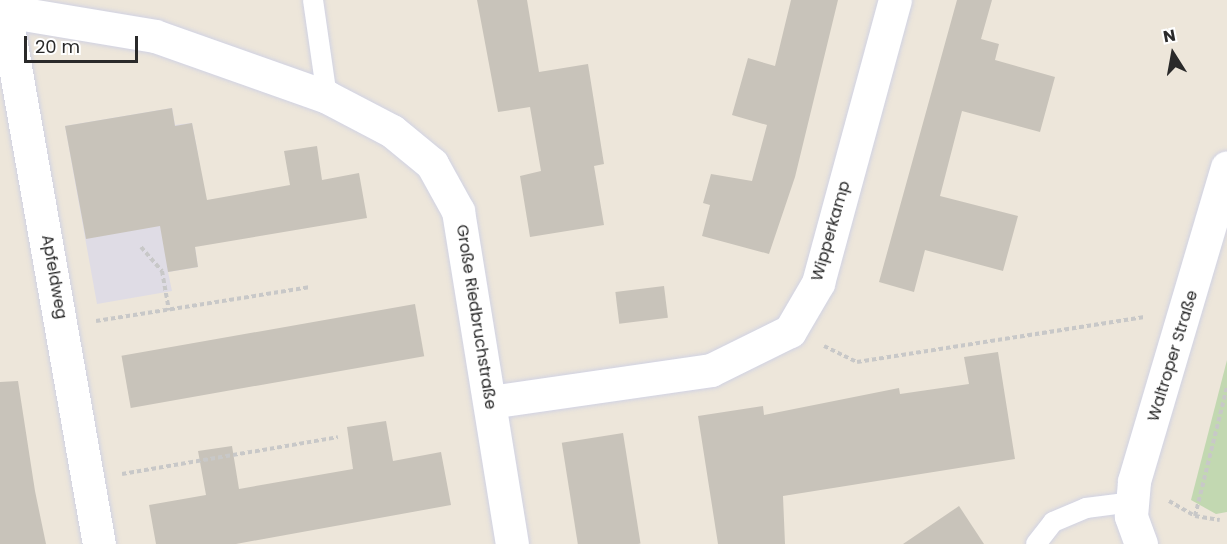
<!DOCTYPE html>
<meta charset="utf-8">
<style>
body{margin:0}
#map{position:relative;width:1227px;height:544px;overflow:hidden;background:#ede6da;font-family:Poppins,sans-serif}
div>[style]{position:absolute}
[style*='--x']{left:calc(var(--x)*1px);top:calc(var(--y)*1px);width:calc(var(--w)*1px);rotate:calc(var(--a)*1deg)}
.industrial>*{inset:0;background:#dfdce5}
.cemetery>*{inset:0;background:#c2d8b1}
.building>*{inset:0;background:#c8c3ba;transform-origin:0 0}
.path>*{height:4px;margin-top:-2px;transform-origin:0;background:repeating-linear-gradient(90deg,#c8c8c8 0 4.5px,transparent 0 7.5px)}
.roads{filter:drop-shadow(0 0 2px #d0d2e3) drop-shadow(0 0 2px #d0d2e3)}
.service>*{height:20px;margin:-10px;padding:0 10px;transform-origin:10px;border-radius:10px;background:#fff}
.minor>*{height:33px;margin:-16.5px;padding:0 16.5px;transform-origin:16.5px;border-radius:16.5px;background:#fff}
span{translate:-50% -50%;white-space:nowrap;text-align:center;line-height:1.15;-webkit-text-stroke:4.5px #fff;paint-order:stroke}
.street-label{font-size:16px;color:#2a2a2a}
.north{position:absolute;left:1143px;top:24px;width:60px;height:60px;-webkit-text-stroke:4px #fff;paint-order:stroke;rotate:349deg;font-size:16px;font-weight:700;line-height:24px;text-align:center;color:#2a2a2a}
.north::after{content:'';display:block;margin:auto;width:21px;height:27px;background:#2a2a2a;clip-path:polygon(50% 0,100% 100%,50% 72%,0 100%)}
.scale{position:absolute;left:24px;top:36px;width:114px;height:27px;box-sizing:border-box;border:3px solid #2a2a2a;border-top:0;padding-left:8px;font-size:18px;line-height:21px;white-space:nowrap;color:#2a2a2a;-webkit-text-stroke:4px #fff;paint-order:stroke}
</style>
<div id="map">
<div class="industrial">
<div style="clip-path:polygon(172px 108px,175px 125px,192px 123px,198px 154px,181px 157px,198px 267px,168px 272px,172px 291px,97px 304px,65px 126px)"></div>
</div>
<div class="cemetery">
<div style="clip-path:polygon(1227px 360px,1227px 512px,1216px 514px,1191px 500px)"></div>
</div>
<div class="building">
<div style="clip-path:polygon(477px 0,527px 0,539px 72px,588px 64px,604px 164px,594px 166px,604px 225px,530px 237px,520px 176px,541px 171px,530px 107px,498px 112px)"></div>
<div style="clip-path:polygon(791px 0,838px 0,795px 177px,769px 254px,702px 236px,710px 205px,703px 203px,711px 174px,752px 181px,767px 125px,732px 115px,748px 58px,775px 66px)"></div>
<div style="clip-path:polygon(957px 0,992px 0,981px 39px,999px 44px,995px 60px,1055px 77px,1040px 132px,962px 111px,940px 196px,1018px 216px,1003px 271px,925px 250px,914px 292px,879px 282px)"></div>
<div style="clip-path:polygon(172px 108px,175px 126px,192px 123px,207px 200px,290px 185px,284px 151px,317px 146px,322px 180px,359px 173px,367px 218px,195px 247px,198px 267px,168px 272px,160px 226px,86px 239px,65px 126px)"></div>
<div style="left:664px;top:286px;width:32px;height:49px;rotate:83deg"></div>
<div style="left:415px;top:304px;width:53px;height:298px;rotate:80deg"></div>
<div style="clip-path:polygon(998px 352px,1015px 459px,783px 496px,785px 544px,718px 544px,698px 416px,763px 406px,764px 415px,899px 388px,900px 394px,969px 384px,964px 357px)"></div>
<div style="clip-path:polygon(18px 381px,35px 491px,46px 544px,0 544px,0 382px)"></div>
<div style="clip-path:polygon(386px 421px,393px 461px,441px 452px,451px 505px,236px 544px,156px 544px,149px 505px,206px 495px,198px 451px,232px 446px,239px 489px,353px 469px,347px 427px)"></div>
<div style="left:623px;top:433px;width:112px;height:62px;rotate:81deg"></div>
<div style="clip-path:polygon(959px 506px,984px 544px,903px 544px)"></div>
</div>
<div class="path">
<div style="--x:141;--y:247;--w:32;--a:49"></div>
<div style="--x:162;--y:271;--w:40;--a:80"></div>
<div style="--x:96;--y:321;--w:217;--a:-9"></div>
<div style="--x:824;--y:346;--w:37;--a:26"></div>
<div style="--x:857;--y:362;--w:291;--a:-8.9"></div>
<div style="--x:122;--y:474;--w:219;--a:-9.7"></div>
<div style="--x:1169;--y:501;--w:30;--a:30"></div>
<div style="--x:1195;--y:516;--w:25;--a:9"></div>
<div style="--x:1195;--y:516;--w:133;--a:-76.1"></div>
</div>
<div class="roads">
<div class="service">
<div style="--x:313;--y:0;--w:98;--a:81.8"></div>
<div style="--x:1036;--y:544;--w:28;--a:-52"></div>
<div style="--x:1053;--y:522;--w:36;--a:-23"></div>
<div style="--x:1086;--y:508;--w:46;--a:-7.4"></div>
</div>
<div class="minor">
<div style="--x:0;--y:10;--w:157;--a:9.5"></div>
<div style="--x:155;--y:36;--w:182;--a:19.5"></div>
<div style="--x:327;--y:97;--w:73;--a:27.6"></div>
<div style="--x:392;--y:131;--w:52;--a:39.5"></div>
<div style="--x:432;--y:164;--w:54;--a:61"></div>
<div style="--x:458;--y:211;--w:337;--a:80.8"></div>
<div style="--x:5;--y:10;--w:542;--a:80.02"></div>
<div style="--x:490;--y:402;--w:223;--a:-8.2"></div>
<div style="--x:711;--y:370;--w:88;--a:-26.3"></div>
<div style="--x:790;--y:331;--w:56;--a:-59.7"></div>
<div style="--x:818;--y:283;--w:293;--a:-74.8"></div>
<div style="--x:1141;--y:544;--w:30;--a:-110"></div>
<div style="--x:1131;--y:516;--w:35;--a:-85"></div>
<div style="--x:1134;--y:481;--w:327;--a:-73.5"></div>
</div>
</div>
<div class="street-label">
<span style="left:831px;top:231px;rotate:-74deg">Wipperkamp</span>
<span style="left:54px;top:277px;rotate:80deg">Apfeldweg</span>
<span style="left:476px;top:317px;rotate:81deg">Große Riedbruchstraße</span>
<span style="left:1173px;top:356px;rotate:-73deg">Waltroper Straße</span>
</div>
<div class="north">N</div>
<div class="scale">20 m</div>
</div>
